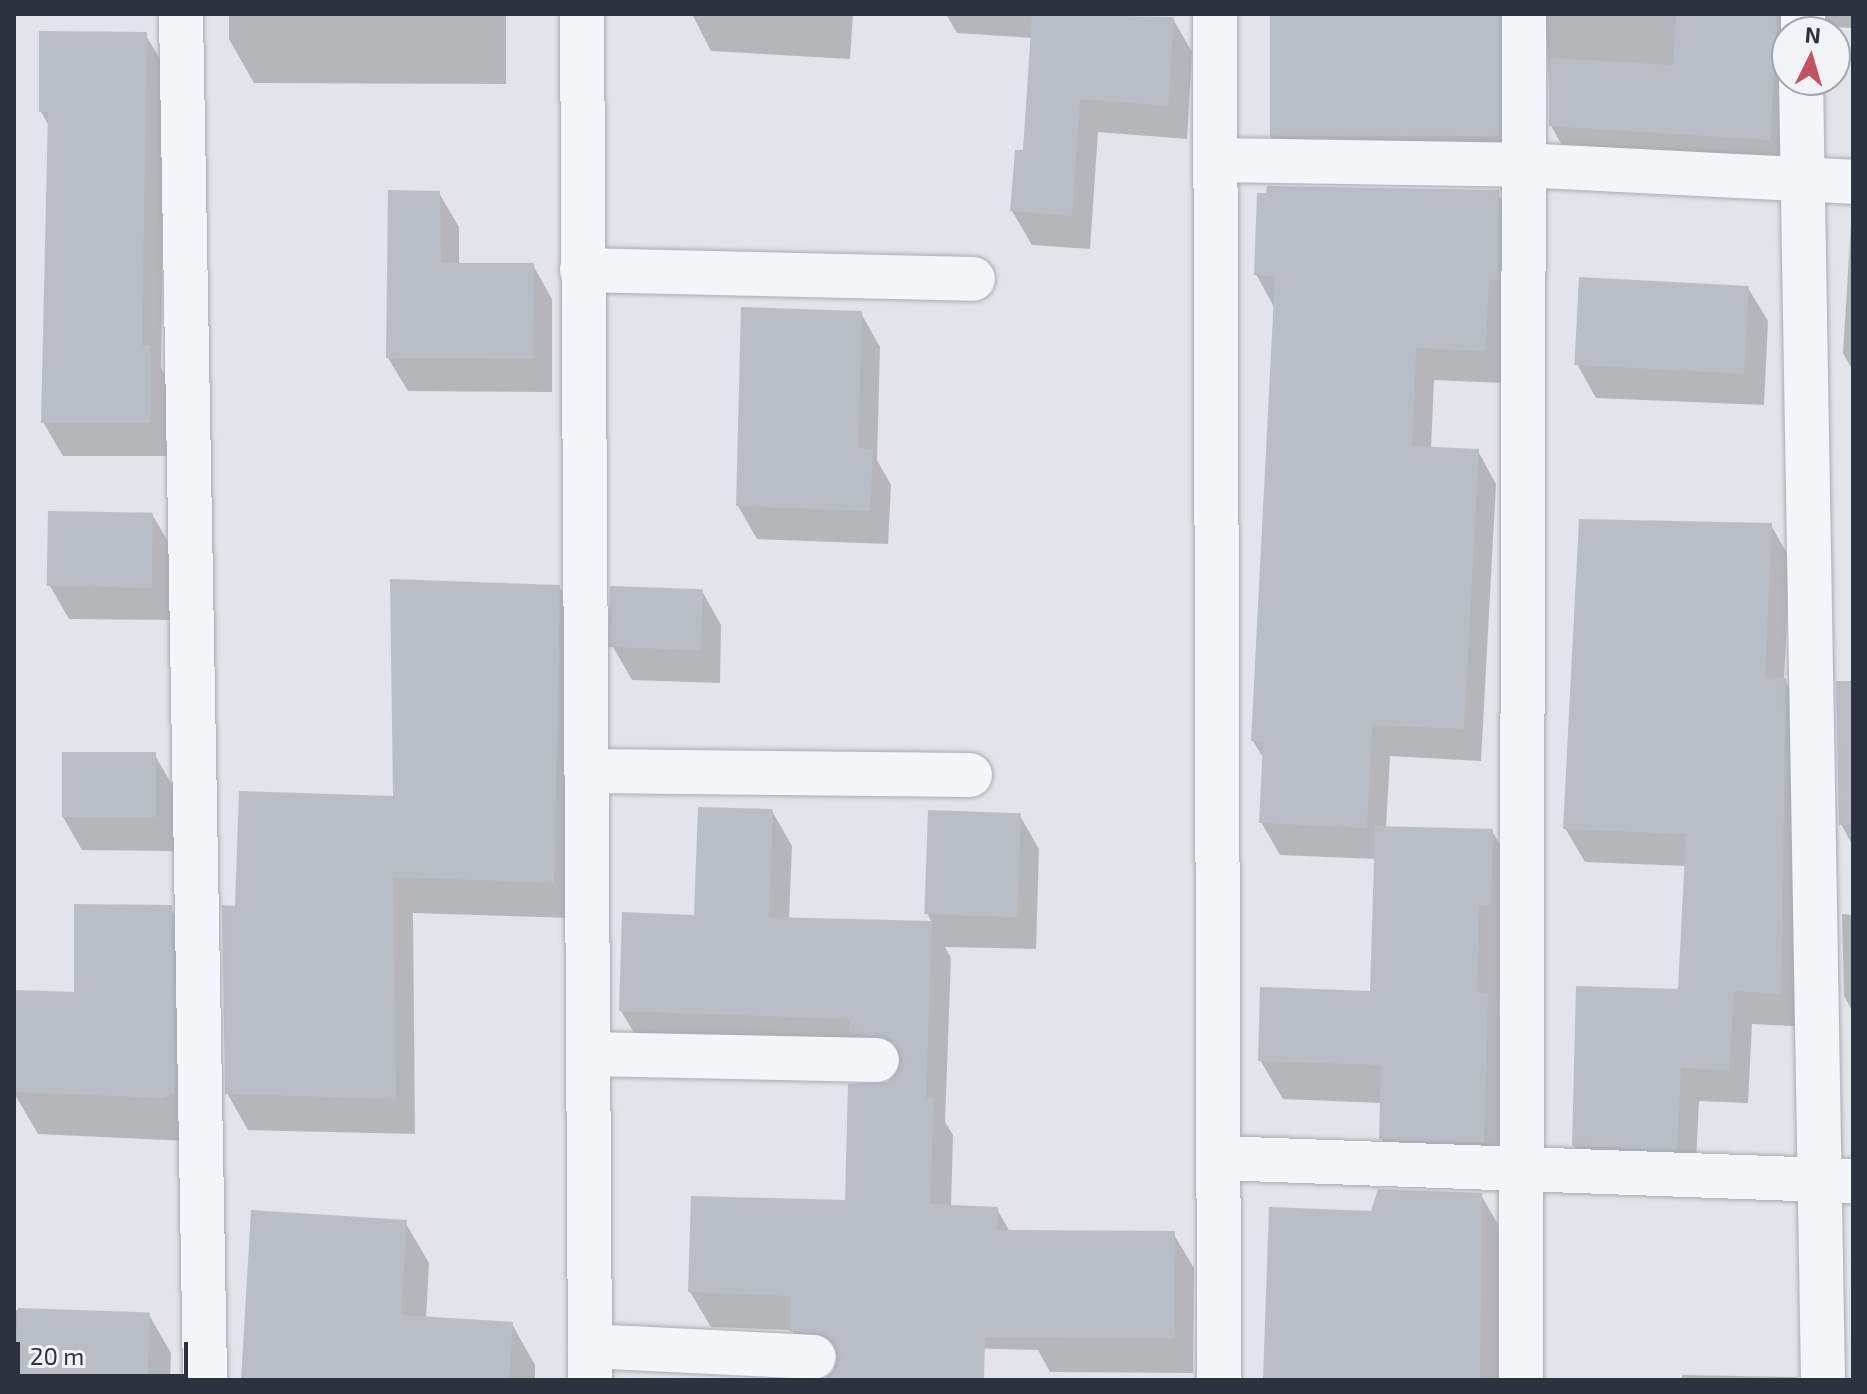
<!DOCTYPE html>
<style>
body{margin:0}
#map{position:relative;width:1867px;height:1394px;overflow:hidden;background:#e2e4e9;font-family:"Exo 2",sans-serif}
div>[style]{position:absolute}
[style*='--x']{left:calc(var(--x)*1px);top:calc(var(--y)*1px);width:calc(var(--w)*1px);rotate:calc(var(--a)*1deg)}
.shadow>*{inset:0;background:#0003}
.building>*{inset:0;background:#b9bec5;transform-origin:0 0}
.roads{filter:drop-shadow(0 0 2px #a7abb3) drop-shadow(0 0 2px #a7abb3)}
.minor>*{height:44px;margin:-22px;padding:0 22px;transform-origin:22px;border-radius:22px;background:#f4f5f8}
span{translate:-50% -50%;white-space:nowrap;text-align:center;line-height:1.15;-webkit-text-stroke:6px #f1f3f7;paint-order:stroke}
.frame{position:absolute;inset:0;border:16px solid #2b3240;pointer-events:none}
.north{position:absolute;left:1771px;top:16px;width:80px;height:80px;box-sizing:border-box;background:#f1f3f7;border:2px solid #a2a6ae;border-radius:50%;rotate:5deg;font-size:22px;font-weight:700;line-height:32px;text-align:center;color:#2b3240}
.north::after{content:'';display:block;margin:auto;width:28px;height:36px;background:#c35260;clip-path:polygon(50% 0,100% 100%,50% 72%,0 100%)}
.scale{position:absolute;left:16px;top:1342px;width:172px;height:36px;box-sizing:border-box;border:4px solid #2b3240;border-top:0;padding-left:10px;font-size:24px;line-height:28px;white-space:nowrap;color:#2b3240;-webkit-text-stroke:6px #f1f3f7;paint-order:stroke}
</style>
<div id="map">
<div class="shadow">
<div style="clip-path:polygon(229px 14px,506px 14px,506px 84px,254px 83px,229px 39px)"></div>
<div style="clip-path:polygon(692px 14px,853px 14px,850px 59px,711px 51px)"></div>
<div style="clip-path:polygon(946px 14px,1173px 19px,1192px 52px,1187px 139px,1098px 132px,1090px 249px,1032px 245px,1012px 211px,1025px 153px,1033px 38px,957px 33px)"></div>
<div style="clip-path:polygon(1272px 14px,1853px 14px,1853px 28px,1800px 25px,1787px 32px,1791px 178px,1573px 164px,1551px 126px,1546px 27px,1533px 31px,1520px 178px,1292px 174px,1270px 135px)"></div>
<div style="clip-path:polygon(145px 34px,165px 67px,161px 368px,168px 381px,168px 456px,63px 456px,43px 422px,49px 126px,41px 112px)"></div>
<div style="clip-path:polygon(1497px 192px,1516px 224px,1503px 383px,1434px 380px,1431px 449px,1478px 451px,1496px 484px,1481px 761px,1390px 756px,1386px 828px,1492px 831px,1515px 870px,1501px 944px,1499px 1015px,1510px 1034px,1505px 1181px,1404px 1178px,1381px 1138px,1382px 1103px,1283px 1099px,1260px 1060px,1372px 993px,1376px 859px,1280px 855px,1261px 822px,1264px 759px,1253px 741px,1274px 307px,1256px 274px)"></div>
<div style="clip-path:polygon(439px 193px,459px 227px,459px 265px,533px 265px,552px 299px,552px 392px,408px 391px,388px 358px)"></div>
<div style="clip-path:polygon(1852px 209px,1853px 209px,1853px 371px,1843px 353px)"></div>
<div style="clip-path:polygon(1748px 288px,1768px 321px,1764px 405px,1596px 398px,1577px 364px)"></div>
<div style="clip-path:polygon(861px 313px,880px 347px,877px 460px,891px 485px,888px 544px,757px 539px,738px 506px)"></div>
<div style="clip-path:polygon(152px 514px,171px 547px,170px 620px,69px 619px,50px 586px)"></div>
<div style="clip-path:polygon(1771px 525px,1790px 559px,1784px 679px,1804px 714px,1810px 1027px,1752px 1024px,1748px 1103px,1699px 1101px,1695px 1182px,1594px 1179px,1574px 1145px,1680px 992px,1687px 866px,1585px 862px,1565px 828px)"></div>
<div style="clip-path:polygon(559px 587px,580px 623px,574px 918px,413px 913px,415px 1134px,248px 1130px,227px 1093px,237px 908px,396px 798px)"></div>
<div style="clip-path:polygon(702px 591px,721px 625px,720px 683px,632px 680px,613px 647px)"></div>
<div style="clip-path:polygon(1853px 683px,1853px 846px,1841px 824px)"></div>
<div style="clip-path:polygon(154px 754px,174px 788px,174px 851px,82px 850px,63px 817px)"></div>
<div style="clip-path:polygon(772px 811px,792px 846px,789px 919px,932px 923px,927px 913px,1020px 816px,1039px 849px,1036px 949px,945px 947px,951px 958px,945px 1122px,953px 1135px,951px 1207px,997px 1209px,1010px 1232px,1173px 1233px,1194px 1268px,1193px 1373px,1050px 1372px,1038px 1350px,962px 1348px,961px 1380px,827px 1380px,835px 1368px,812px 1365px,792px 1330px,711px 1327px,690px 1292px,847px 1202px,898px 1072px,642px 1046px,621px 1011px)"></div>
<div style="clip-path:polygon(170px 907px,195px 950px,188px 1141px,38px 1134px,14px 1093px,14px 1054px)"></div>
<div style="clip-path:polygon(1842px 914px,1853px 915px,1853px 1012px,1844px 996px)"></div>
<div style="clip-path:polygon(1481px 1195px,1500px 1228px,1500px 1380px,1268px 1380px,1372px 1213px)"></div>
<div style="clip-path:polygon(405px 1222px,429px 1263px,426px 1319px,512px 1324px,535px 1365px,535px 1380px,242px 1380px)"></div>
<div style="clip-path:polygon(14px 1310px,149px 1315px,171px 1353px,170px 1380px,14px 1380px)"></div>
<div style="clip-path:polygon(1682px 1375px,1797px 1377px,1799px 1380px,1682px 1380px)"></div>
</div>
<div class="building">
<div style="clip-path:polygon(1032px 14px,1174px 17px,1168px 106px,1080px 99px,1072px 216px,1010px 211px,1015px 150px,1023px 150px)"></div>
<div style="left:1270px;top:14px;width:229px;height:122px"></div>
<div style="clip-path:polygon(1676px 14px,1777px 14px,1770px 140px,1549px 126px,1549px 58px,1673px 65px)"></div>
<div style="clip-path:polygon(39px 31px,147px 32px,142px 346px,150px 345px,150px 423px,41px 423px,48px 112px,39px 112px)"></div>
<div style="clip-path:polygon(1267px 186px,1499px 190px,1498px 281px,1489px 280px,1485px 351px,1416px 348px,1412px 446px,1479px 449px,1464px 729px,1372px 725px,1367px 828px,1259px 823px,1263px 742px,1251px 741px,1275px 276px,1254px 275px,1257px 193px,1266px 193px)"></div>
<div style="clip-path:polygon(388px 190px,440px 191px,441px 263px,534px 263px,533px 359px,386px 358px)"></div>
<div style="left:1579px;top:277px;width:170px;height:88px;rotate:3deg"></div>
<div style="clip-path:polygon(741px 307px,862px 311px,858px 448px,873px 449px,870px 511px,736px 506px)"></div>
<div style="left:48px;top:511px;width:105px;height:75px;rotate:1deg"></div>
<div style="clip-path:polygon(1579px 519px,1772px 523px,1765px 677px,1786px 678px,1781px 994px,1734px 991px,1729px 1070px,1681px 1068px,1677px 1150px,1572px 1146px,1576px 986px,1678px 989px,1686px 834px,1563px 829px)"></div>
<div style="clip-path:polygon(390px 579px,560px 585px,554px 883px,393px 877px,396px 1099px,225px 1094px,222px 905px,235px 906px,239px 791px,393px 796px)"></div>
<div style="left:610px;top:586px;width:93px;height:61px;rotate:2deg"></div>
<div style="clip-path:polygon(1836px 681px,1853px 681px,1853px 825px,1839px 825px)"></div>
<div style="left:62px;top:752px;width:94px;height:65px"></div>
<div style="clip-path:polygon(698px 807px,773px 809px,769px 917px,932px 921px,926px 1098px,934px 1098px,930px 1204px,998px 1207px,997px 1230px,1175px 1231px,1174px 1338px,985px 1337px,984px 1380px,822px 1380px,835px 1370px,836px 1346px,827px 1336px,790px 1331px,791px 1296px,688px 1292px,691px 1196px,845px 1200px,848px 1084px,888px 1082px,902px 1061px,889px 1038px,850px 1034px,850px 1019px,619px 1011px,622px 912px,694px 915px)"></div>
<div style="left:928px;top:810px;width:93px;height:104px;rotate:2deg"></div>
<div style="clip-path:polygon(1375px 826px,1493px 829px,1491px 905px,1479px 905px,1477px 992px,1488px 993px,1484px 1143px,1379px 1139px,1381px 1065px,1258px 1061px,1260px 987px,1370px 991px)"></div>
<div style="clip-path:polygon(74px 904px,172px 905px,175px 1093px,163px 1098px,14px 1092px,14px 990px,74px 992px)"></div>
<div style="clip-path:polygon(1378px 1189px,1482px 1193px,1480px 1380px,1263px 1380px,1269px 1207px,1371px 1211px)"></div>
<div style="clip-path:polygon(251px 1210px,407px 1220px,401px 1315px,513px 1322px,509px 1380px,241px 1380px)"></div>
<div style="left:18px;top:1308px;width:132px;height:72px;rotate:2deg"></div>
</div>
<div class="roads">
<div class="minor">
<div style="--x:181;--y:14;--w:1366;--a:88.99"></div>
<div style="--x:582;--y:14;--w:1366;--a:89.66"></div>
<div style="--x:1215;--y:14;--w:1366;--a:89.83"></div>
<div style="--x:1803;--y:32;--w:18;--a:-90"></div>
<div style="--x:1801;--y:80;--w:1300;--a:89.03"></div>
<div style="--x:1215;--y:160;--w:306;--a:0.9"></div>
<div style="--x:1521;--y:165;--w:332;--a:2.9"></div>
<div style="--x:582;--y:270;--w:391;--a:1.3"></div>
<div style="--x:586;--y:771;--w:384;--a:0.6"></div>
<div style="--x:588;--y:1054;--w:289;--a:1.2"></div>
<div style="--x:1219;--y:1158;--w:634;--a:2.08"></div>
<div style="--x:590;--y:1346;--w:224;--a:2.8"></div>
<div style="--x:1521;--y:1380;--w:1366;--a:-89.87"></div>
</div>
</div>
<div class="frame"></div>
<div class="north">N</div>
<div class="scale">20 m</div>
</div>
